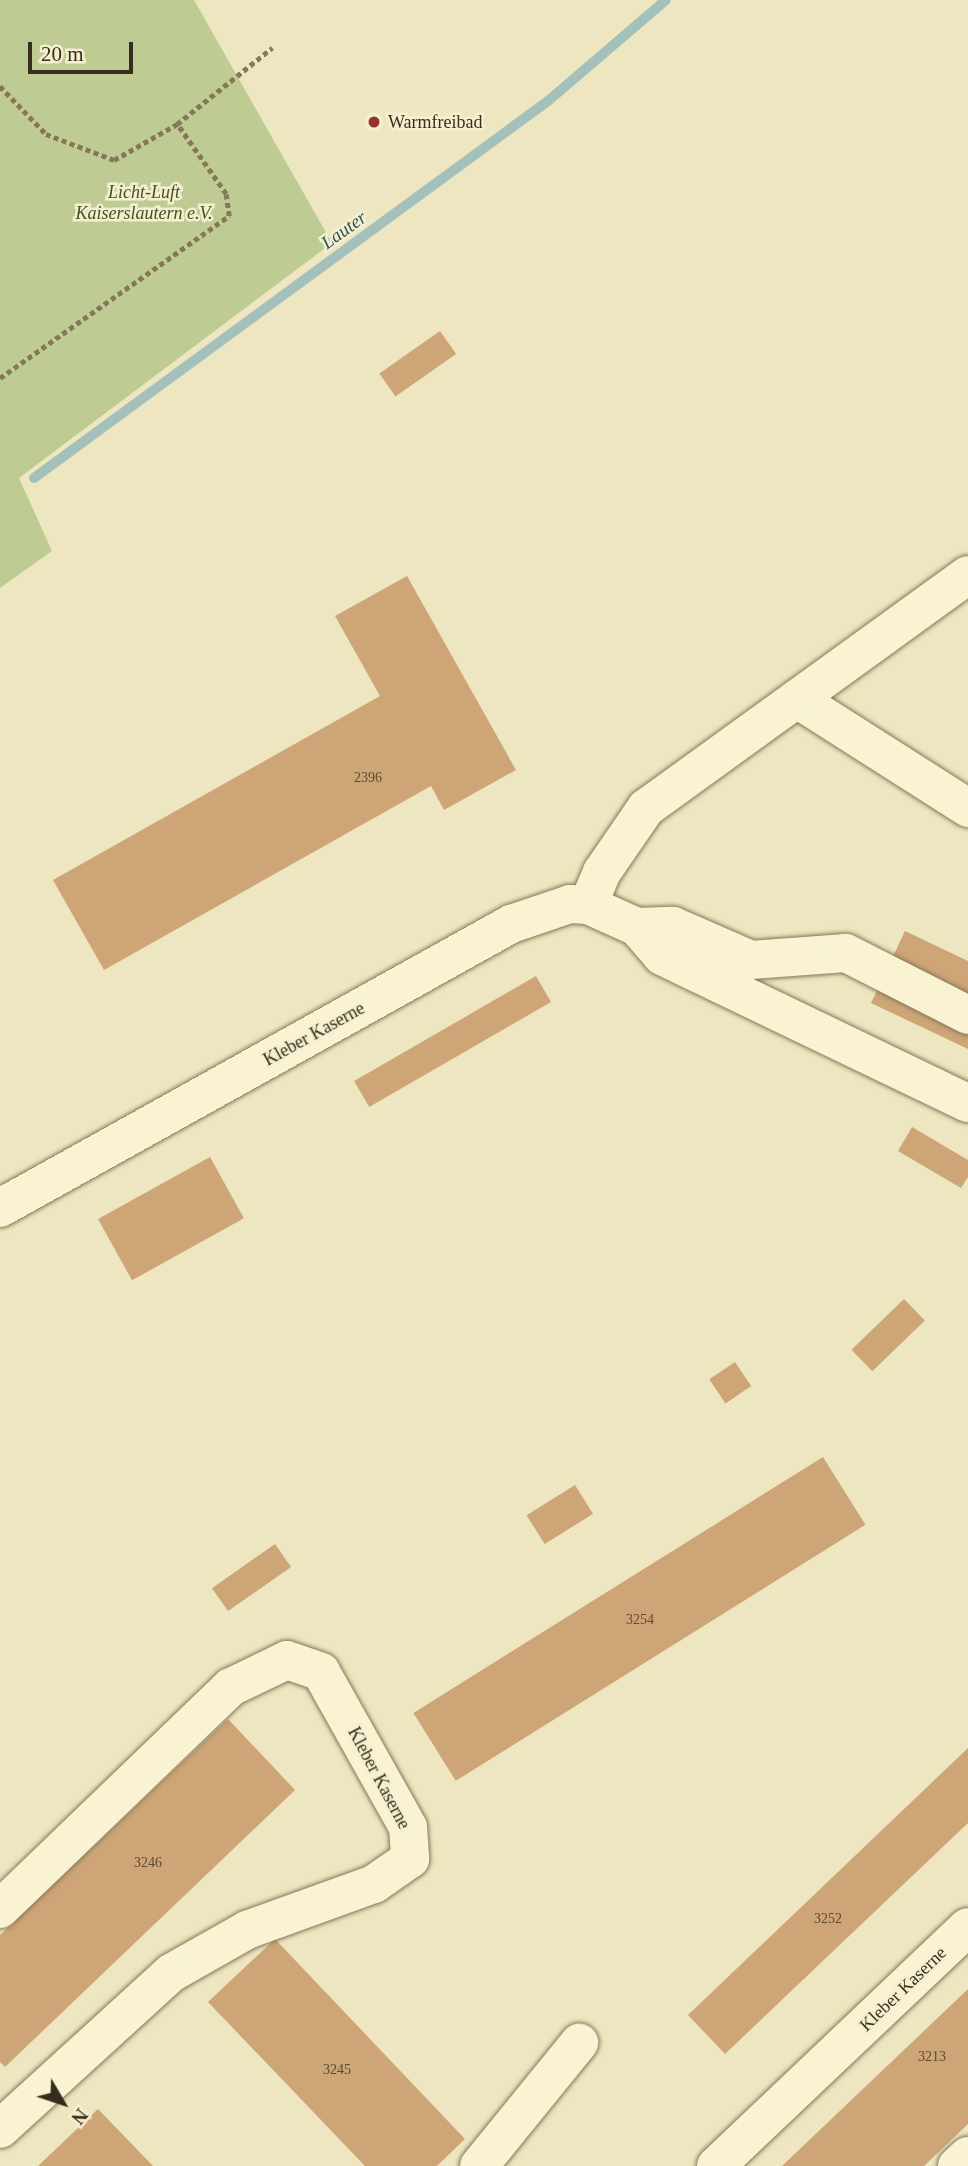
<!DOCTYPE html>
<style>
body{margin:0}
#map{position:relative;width:968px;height:2166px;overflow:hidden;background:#eee6c0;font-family:"Times New Roman",serif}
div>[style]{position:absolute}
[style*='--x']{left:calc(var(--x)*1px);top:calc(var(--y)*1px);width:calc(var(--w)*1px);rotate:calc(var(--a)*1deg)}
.green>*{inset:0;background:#becc94}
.stream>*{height:10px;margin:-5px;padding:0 5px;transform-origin:5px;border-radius:5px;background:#a3c0bb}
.building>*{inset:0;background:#cda576;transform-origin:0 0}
.path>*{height:4.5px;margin-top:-2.25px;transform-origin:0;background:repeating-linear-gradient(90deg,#877758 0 5px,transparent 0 8.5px)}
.roads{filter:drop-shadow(0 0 2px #877758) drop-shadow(0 0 2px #877758)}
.minor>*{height:38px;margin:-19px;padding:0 19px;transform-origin:19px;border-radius:19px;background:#f9f3d4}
.dots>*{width:19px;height:19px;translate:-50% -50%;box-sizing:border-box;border:4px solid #f5efd0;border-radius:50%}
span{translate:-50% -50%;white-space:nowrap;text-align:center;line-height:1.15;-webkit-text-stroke:5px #f5efd0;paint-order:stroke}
.number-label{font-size:14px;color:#5c4b33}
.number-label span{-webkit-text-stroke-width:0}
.poi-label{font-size:18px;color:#372d1d}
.left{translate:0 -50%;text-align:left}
.park-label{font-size:18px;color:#415323;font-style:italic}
.street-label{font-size:18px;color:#372d1d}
.water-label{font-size:19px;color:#2c5457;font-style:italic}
.north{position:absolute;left:28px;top:2068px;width:70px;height:70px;-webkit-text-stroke:5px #f5efd0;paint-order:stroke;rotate:129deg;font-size:19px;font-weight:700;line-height:28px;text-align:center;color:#372d1d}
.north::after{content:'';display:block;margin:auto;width:24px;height:32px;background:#372d1d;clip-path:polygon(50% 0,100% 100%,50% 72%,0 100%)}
.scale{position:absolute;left:28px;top:42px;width:105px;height:32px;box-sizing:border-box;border:4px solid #372d1d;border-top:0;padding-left:9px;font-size:21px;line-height:24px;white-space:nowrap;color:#372d1d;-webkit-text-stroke:5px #f5efd0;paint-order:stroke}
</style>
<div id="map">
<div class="green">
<div style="clip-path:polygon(0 0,194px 0,332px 243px,19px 478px,52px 551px,0 588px)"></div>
</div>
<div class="stream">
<div style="--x:34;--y:478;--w:637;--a:-36.26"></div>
<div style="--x:548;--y:101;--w:155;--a:-40.6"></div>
</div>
<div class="building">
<div style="left:440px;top:331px;width:28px;height:74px;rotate:55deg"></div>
<div style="clip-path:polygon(407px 576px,516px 770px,444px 810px,431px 786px,104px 970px,53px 880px,380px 696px,335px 616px)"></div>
<div style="clip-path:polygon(905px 931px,968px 961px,968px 1049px,871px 1003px)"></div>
<div style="left:536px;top:976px;width:30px;height:210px;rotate:60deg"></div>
<div style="clip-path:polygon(912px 1127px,968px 1160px,968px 1177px,961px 1188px,898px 1151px)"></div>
<div style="left:210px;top:1157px;width:70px;height:128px;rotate:61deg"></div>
<div style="left:904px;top:1299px;width:30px;height:73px;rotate:46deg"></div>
<div style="left:735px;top:1362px;width:29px;height:31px;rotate:56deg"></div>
<div style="left:823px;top:1457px;width:80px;height:483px;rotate:58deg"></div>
<div style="left:575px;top:1485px;width:34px;height:57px;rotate:58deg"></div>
<div style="left:275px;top:1544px;width:28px;height:77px;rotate:55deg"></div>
<div style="clip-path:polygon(228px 1719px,295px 1790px,5px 2067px,0 2062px,0 1935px)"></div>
<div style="clip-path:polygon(968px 1748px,968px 1823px,725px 2054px,688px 2015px)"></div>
<div style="clip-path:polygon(275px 1939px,465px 2139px,437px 2166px,365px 2166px,208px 2002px)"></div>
<div style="clip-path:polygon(968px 1989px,968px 2124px,924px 2166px,782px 2166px)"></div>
<div style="clip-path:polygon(98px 2109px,153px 2166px,38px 2166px)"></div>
</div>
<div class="path">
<div style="--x:0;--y:86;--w:66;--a:46.2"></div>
<div style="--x:46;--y:134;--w:73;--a:20.9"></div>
<div style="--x:114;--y:160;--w:73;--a:-29.7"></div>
<div style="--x:0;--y:378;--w:281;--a:-35.3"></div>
<div style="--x:229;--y:216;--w:22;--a:-98"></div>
<div style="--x:226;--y:194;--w:85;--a:-125"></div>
<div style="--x:177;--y:124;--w:122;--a:-38.7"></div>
</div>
<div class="roads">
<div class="minor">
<div style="--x:797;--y:699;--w:203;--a:32.5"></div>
<div style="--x:588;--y:905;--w:36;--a:-67"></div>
<div style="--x:602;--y:872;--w:78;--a:-55.5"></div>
<div style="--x:646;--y:808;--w:397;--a:-35.9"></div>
<div style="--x:637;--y:927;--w:36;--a:-2"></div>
<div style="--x:673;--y:926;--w:85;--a:23.6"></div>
<div style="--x:751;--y:960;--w:95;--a:-4.2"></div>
<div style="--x:846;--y:953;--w:137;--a:26.9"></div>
<div style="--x:0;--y:1208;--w:585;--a:-29.06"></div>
<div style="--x:511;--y:924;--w:62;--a:-18.7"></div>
<div style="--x:570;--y:904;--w:18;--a:3"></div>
<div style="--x:588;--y:905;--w:54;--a:24.2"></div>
<div style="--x:637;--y:927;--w:38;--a:49"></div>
<div style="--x:662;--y:956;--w:339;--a:25.7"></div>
<div style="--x:0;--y:1909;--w:320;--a:-43.9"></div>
<div style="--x:231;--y:1687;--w:62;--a:-25.7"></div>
<div style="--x:287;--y:1660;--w:36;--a:19"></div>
<div style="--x:321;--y:1672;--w:178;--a:60.7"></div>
<div style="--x:408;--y:1827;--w:32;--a:86"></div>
<div style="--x:410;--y:1859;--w:44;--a:145.2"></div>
<div style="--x:374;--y:1884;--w:135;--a:160.1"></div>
<div style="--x:247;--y:1930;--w:87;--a:150.5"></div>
<div style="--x:171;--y:1973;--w:231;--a:137.6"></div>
<div style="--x:479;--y:2166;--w:159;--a:-50.9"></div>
<div style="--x:716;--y:2166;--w:347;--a:-43.5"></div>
<div style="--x:957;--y:2166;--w:15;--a:-42"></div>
</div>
</div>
<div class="dots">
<div style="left:374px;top:122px;background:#973528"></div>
</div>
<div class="number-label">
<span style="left:368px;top:778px">2396</span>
<span style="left:640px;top:1620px">3254</span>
<span style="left:148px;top:1863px">3246</span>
<span style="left:828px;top:1919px">3252</span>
<span style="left:932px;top:2057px">3213</span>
<span style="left:337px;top:2070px">3245</span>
</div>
<div class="poi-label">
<span class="left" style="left:388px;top:122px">Warmfreibad</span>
</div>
<div class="park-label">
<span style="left:144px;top:203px">Licht-Luft<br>Kaiserslautern e.V.</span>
</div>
<div class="street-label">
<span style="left:314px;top:1034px;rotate:-29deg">Kleber Kaserne</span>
<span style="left:379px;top:1778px;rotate:62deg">Kleber Kaserne</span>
<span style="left:903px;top:1989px;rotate:-44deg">Kleber Kaserne</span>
</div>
<div class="water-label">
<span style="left:344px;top:230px;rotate:-36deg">Lauter</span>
</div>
<div class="north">N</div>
<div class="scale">20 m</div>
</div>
